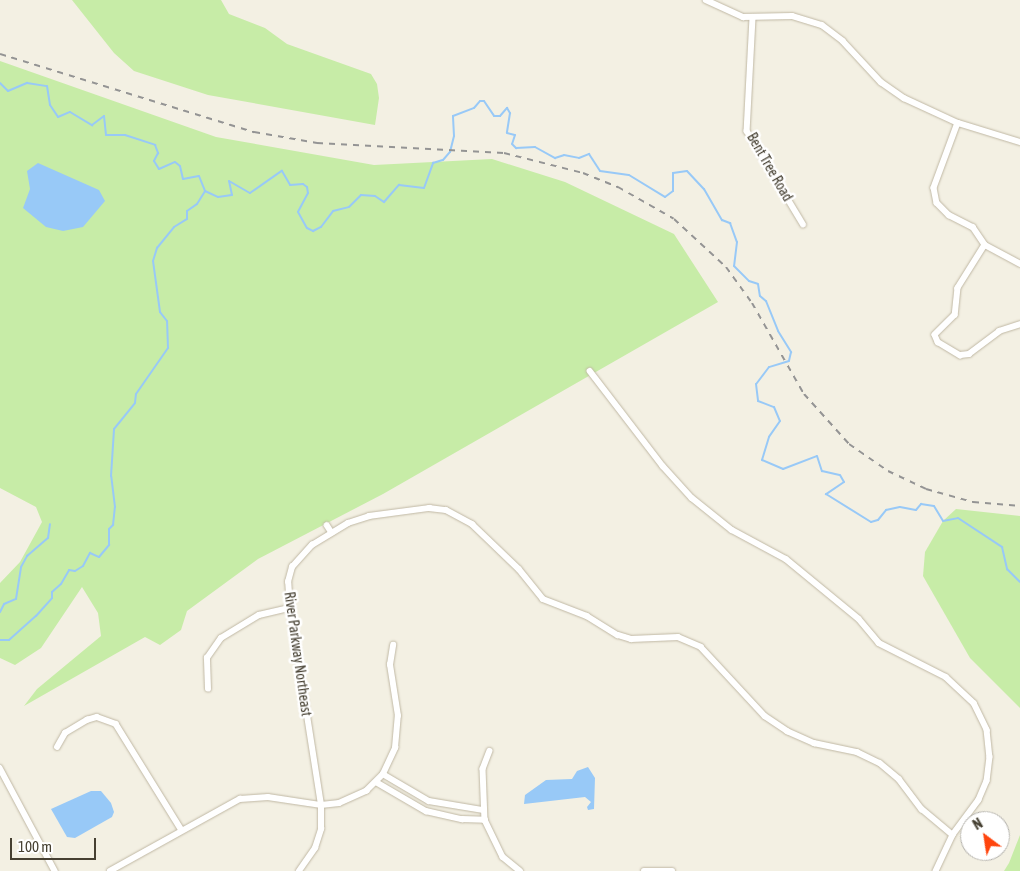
<!DOCTYPE html>
<style>
body{margin:0}
#map{position:relative;width:1020px;height:871px;overflow:hidden;background:#f3f0e3;font-family:"Asap Condensed",sans-serif}
div>[style]{position:absolute}
[style*='--x']{left:calc(var(--x)*1px);top:calc(var(--y)*1px);width:calc(var(--w)*1px);rotate:calc(var(--a)*1deg)}
.green>*{inset:0;background:#c7eca7}
.water>*{inset:0;background:#98c9f7}
.stream>*{height:2px;margin:-1px;padding:0 1px;transform-origin:1px;border-radius:1px;background:#98c9f7}
.roads{filter:drop-shadow(0 0 1px #c0b8a4) drop-shadow(0 0 1px #c0b8a4)}
.minor>*{height:5.5px;margin:-2.75px;padding:0 2.75px;transform-origin:2.75px;border-radius:2.75px;background:#fff}
.rail>*{height:2px;margin-top:-1px;transform-origin:0;background:repeating-linear-gradient(90deg,#949494 0 6px,transparent 0 12px)}
span{translate:-50% -50%;white-space:nowrap;text-align:center;line-height:1.15;-webkit-text-stroke:5px #fff;paint-order:stroke}
.street-label{font-size:14px;color:#464032}
.north{position:absolute;left:960px;top:811px;width:50px;height:50px;box-sizing:border-box;background:#fff;border:1px solid #b5b3ad;border-radius:50%;rotate:329deg;font-size:14px;font-weight:700;line-height:20px;text-align:center;color:#464032}
.north::after{content:'';display:block;margin:auto;width:18px;height:22px;background:#ff450e;clip-path:polygon(50% 0,100% 100%,50% 72%,0 100%)}
.scale{position:absolute;left:10px;top:838px;width:86px;height:22px;box-sizing:border-box;border:2px solid #464032;border-top:0;padding-left:6px;font-size:15px;line-height:18px;white-space:nowrap;color:#464032;-webkit-text-stroke:4px #fff;paint-order:stroke}
</style>
<div id="map">
<div class="green">
<div style="clip-path:polygon(72px 0,221px 0,229px 14px,265px 28px,287px 44px,371px 74px,377px 84px,379px 98px,375px 125px,208px 95px,134px 71px,114px 53px)"></div>
<div style="clip-path:polygon(0 61px,216px 137px,374px 165px,492px 159px,565px 182px,674px 234px,718px 302px,383px 494px,258px 559px,187px 611px,181px 630px,160px 645px,145px 637px,24px 706px,37px 689px,101px 636px,98px 613px,82px 587px,41px 648px,15px 665px,0 658px,0 583px,20px 562px,42px 522px,36px 507px,0 488px)"></div>
<div style="clip-path:polygon(956px 509px,1020px 516px,1020px 708px,970px 658px,923px 576px,925px 552px,943px 521px)"></div>
<div style="clip-path:polygon(1020px 835px,1020px 871px,1004px 871px,1009px 863px)"></div>
</div>
<div class="water">
<div style="clip-path:polygon(38px 163px,99px 190px,105px 201px,83px 227px,63px 231px,46px 227px,23px 208px,30px 189px,27px 171px)"></div>
<div style="clip-path:polygon(588px 767px,595px 778px,594px 809px,588px 810px,587px 807px,591px 802px,585px 797px,524px 804px,525px 795px,546px 780px,572px 779px,577px 771px)"></div>
<div style="clip-path:polygon(91px 791px,101px 791px,111px 803px,114px 812px,112px 817px,75px 838px,67px 837px,51px 809px)"></div>
</div>
<div class="stream">
<div style="--x:0;--y:83;--w:11;--a:45"></div>
<div style="--x:8;--y:91;--w:21;--a:-23"></div>
<div style="--x:27;--y:83;--w:20;--a:9"></div>
<div style="--x:47;--y:86;--w:19;--a:81"></div>
<div style="--x:50;--y:105;--w:14;--a:56"></div>
<div style="--x:58;--y:117;--w:13;--a:-23"></div>
<div style="--x:70;--y:112;--w:26;--a:31"></div>
<div style="--x:92;--y:125;--w:15;--a:-37"></div>
<div style="--x:104;--y:116;--w:19;--a:84"></div>
<div style="--x:106;--y:135;--w:19;--a:0"></div>
<div style="--x:125;--y:135;--w:32;--a:18"></div>
<div style="--x:155;--y:145;--w:9;--a:69"></div>
<div style="--x:158;--y:153;--w:9;--a:117"></div>
<div style="--x:154;--y:161;--w:9;--a:58"></div>
<div style="--x:159;--y:169;--w:17;--a:-24"></div>
<div style="--x:175;--y:162;--w:6;--a:39"></div>
<div style="--x:180;--y:166;--w:13;--a:77"></div>
<div style="--x:183;--y:179;--w:16;--a:-11"></div>
<div style="--x:199;--y:176;--w:16;--a:68"></div>
<div style="--x:205;--y:191;--w:14;--a:25"></div>
<div style="--x:218;--y:197;--w:14;--a:-8"></div>
<div style="--x:232;--y:195;--w:14;--a:-102"></div>
<div style="--x:229;--y:181;--w:24;--a:30"></div>
<div style="--x:250;--y:193;--w:39;--a:-35"></div>
<div style="--x:282;--y:171;--w:16;--a:60"></div>
<div style="--x:290;--y:185;--w:13;--a:-4"></div>
<div style="--x:303;--y:184;--w:5;--a:37"></div>
<div style="--x:307;--y:187;--w:6;--a:81"></div>
<div style="--x:308;--y:193;--w:21;--a:118"></div>
<div style="--x:298;--y:212;--w:18;--a:61"></div>
<div style="--x:307;--y:228;--w:7;--a:27"></div>
<div style="--x:313;--y:231;--w:9;--a:-27"></div>
<div style="--x:321;--y:227;--w:20;--a:-53"></div>
<div style="--x:333;--y:211;--w:16;--a:-14"></div>
<div style="--x:349;--y:207;--w:17;--a:-45"></div>
<div style="--x:361;--y:195;--w:14;--a:4"></div>
<div style="--x:375;--y:196;--w:11;--a:34"></div>
<div style="--x:384;--y:202;--w:23;--a:-49"></div>
<div style="--x:399;--y:185;--w:25;--a:7"></div>
<div style="--x:424;--y:188;--w:27;--a:-70"></div>
<div style="--x:433;--y:163;--w:10;--a:-17"></div>
<div style="--x:443;--y:160;--w:11;--a:-49"></div>
<div style="--x:450;--y:152;--w:16;--a:-76"></div>
<div style="--x:454;--y:136;--w:20;--a:-93"></div>
<div style="--x:453;--y:116;--w:22;--a:-21"></div>
<div style="--x:474;--y:108;--w:9;--a:-49"></div>
<div style="--x:480;--y:101;--w:4;--a:0"></div>
<div style="--x:484;--y:101;--w:18;--a:56"></div>
<div style="--x:494;--y:116;--w:6;--a:0"></div>
<div style="--x:500;--y:116;--w:11;--a:-49"></div>
<div style="--x:507;--y:108;--w:6;--a:59"></div>
<div style="--x:510;--y:113;--w:20;--a:99"></div>
<div style="--x:507;--y:133;--w:8;--a:14"></div>
<div style="--x:515;--y:135;--w:9;--a:108"></div>
<div style="--x:512;--y:144;--w:6;--a:45"></div>
<div style="--x:516;--y:148;--w:19;--a:-3"></div>
<div style="--x:535;--y:147;--w:23;--a:29"></div>
<div style="--x:555;--y:158;--w:9;--a:-18"></div>
<div style="--x:564;--y:155;--w:15;--a:11"></div>
<div style="--x:579;--y:158;--w:11;--a:-22"></div>
<div style="--x:589;--y:154;--w:20;--a:57"></div>
<div style="--x:600;--y:171;--w:29;--a:8"></div>
<div style="--x:629;--y:175;--w:42;--a:31.4"></div>
<div style="--x:665;--y:197;--w:10;--a:-37"></div>
<div style="--x:673;--y:191;--w:18;--a:-90"></div>
<div style="--x:673;--y:173;--w:14;--a:-8"></div>
<div style="--x:687;--y:171;--w:25;--a:47"></div>
<div style="--x:704;--y:189;--w:36;--a:60"></div>
<div style="--x:722;--y:220;--w:9;--a:21"></div>
<div style="--x:730;--y:223;--w:20;--a:70"></div>
<div style="--x:737;--y:242;--w:24;--a:97"></div>
<div style="--x:734;--y:266;--w:21;--a:45"></div>
<div style="--x:749;--y:281;--w:9;--a:18"></div>
<div style="--x:758;--y:284;--w:12;--a:81"></div>
<div style="--x:760;--y:296;--w:8;--a:40"></div>
<div style="--x:766;--y:301;--w:32;--a:68"></div>
<div style="--x:778;--y:331;--w:25;--a:58"></div>
<div style="--x:791;--y:352;--w:9;--a:103"></div>
<div style="--x:789;--y:361;--w:21;--a:163"></div>
<div style="--x:769;--y:367;--w:21;--a:127"></div>
<div style="--x:756;--y:384;--w:17;--a:83"></div>
<div style="--x:758;--y:401;--w:17;--a:21"></div>
<div style="--x:774;--y:407;--w:15;--a:67"></div>
<div style="--x:780;--y:421;--w:19;--a:125"></div>
<div style="--x:769;--y:437;--w:24;--a:107"></div>
<div style="--x:762;--y:460;--w:23;--a:23"></div>
<div style="--x:783;--y:469;--w:36;--a:-21"></div>
<div style="--x:817;--y:456;--w:16;--a:72"></div>
<div style="--x:822;--y:471;--w:18;--a:13"></div>
<div style="--x:840;--y:475;--w:8;--a:60"></div>
<div style="--x:844;--y:482;--w:22;--a:146"></div>
<div style="--x:826;--y:494;--w:53;--a:31.9"></div>
<div style="--x:871;--y:522;--w:7;--a:-16"></div>
<div style="--x:878;--y:520;--w:13;--a:-51"></div>
<div style="--x:886;--y:510;--w:14;--a:-12"></div>
<div style="--x:900;--y:507;--w:16;--a:11"></div>
<div style="--x:916;--y:510;--w:8;--a:-50"></div>
<div style="--x:921;--y:504;--w:13;--a:9"></div>
<div style="--x:934;--y:506;--w:17;--a:59"></div>
<div style="--x:943;--y:521;--w:15;--a:-11"></div>
<div style="--x:958;--y:518;--w:53;--a:33.4"></div>
<div style="--x:1002;--y:547;--w:23;--a:77"></div>
<div style="--x:1007;--y:569;--w:18;--a:45"></div>
<div style="--x:0;--y:612;--w:9;--a:-63"></div>
<div style="--x:4;--y:604;--w:13;--a:-23"></div>
<div style="--x:16;--y:599;--w:32;--a:-81"></div>
<div style="--x:21;--y:567;--w:13;--a:-61"></div>
<div style="--x:27;--y:556;--w:28;--a:-41"></div>
<div style="--x:48;--y:538;--w:14;--a:-82"></div>
<div style="--x:0;--y:640;--w:9;--a:0"></div>
<div style="--x:9;--y:640;--w:36;--a:-42"></div>
<div style="--x:36;--y:616;--w:24;--a:-48"></div>
<div style="--x:52;--y:598;--w:6;--a:-90"></div>
<div style="--x:52;--y:592;--w:12;--a:-42"></div>
<div style="--x:61;--y:584;--w:16;--a:-60"></div>
<div style="--x:69;--y:570;--w:6;--a:9"></div>
<div style="--x:75;--y:571;--w:9;--a:-32"></div>
<div style="--x:83;--y:566;--w:15;--a:-62"></div>
<div style="--x:90;--y:553;--w:10;--a:24"></div>
<div style="--x:99;--y:557;--w:16;--a:-50"></div>
<div style="--x:109;--y:545;--w:16;--a:-90"></div>
<div style="--x:109;--y:529;--w:6;--a:-45"></div>
<div style="--x:113;--y:525;--w:18;--a:-84"></div>
<div style="--x:115;--y:507;--w:31;--a:-97"></div>
<div style="--x:111;--y:476;--w:47;--a:-86.3"></div>
<div style="--x:114;--y:429;--w:33;--a:-51"></div>
<div style="--x:135;--y:403;--w:9;--a:-84"></div>
<div style="--x:136;--y:394;--w:56;--a:-55.2"></div>
<div style="--x:168;--y:348;--w:27;--a:-92"></div>
<div style="--x:167;--y:321;--w:11;--a:-128"></div>
<div style="--x:160;--y:312;--w:51;--a:-97.8"></div>
<div style="--x:153;--y:261;--w:14;--a:-73"></div>
<div style="--x:157;--y:248;--w:27;--a:-51"></div>
<div style="--x:174;--y:227;--w:15;--a:-32"></div>
<div style="--x:187;--y:219;--w:8;--a:-90"></div>
<div style="--x:187;--y:211;--w:12;--a:-35"></div>
<div style="--x:197;--y:204;--w:15;--a:-58"></div>
</div>
<div class="roads">
<div class="minor">
<div style="--x:706;--y:0;--w:41;--a:24.7"></div>
<div style="--x:743;--y:17;--w:49;--a:-1.2"></div>
<div style="--x:792;--y:16;--w:31;--a:17"></div>
<div style="--x:822;--y:25;--w:26;--a:37"></div>
<div style="--x:843;--y:41;--w:56;--a:47.2"></div>
<div style="--x:881;--y:82;--w:28;--a:35"></div>
<div style="--x:904;--y:98;--w:60;--a:24.8"></div>
<div style="--x:958;--y:123;--w:65;--a:17"></div>
<div style="--x:753;--y:18;--w:113;--a:93"></div>
<div style="--x:747;--y:131;--w:109;--a:58.9"></div>
<div style="--x:958;--y:123;--w:69;--a:110.3"></div>
<div style="--x:934;--y:188;--w:15;--a:79"></div>
<div style="--x:937;--y:203;--w:17;--a:45"></div>
<div style="--x:949;--y:215;--w:27;--a:27"></div>
<div style="--x:973;--y:227;--w:22;--a:56"></div>
<div style="--x:985;--y:245;--w:40;--a:28"></div>
<div style="--x:985;--y:245;--w:51;--a:122.1"></div>
<div style="--x:958;--y:288;--w:27;--a:96"></div>
<div style="--x:955;--y:315;--w:28;--a:135"></div>
<div style="--x:935;--y:335;--w:8;--a:67"></div>
<div style="--x:938;--y:342;--w:26;--a:31"></div>
<div style="--x:960;--y:355;--w:9;--a:-6"></div>
<div style="--x:969;--y:354;--w:38;--a:-37"></div>
<div style="--x:999;--y:331;--w:22;--a:-18"></div>
<div style="--x:590;--y:371;--w:120;--a:52.5"></div>
<div style="--x:663;--y:466;--w:43;--a:47.8"></div>
<div style="--x:692;--y:498;--w:51;--a:38.7"></div>
<div style="--x:732;--y:530;--w:61;--a:28.2"></div>
<div style="--x:786;--y:559;--w:94;--a:39.4"></div>
<div style="--x:859;--y:619;--w:31;--a:50"></div>
<div style="--x:879;--y:643;--w:75;--a:26.9"></div>
<div style="--x:946;--y:677;--w:38;--a:43"></div>
<div style="--x:974;--y:703;--w:30;--a:64"></div>
<div style="--x:987;--y:730;--w:27;--a:84"></div>
<div style="--x:990;--y:757;--w:24;--a:97"></div>
<div style="--x:987;--y:781;--w:21;--a:113"></div>
<div style="--x:979;--y:800;--w:44;--a:126.6"></div>
<div style="--x:953;--y:835;--w:40;--a:115"></div>
<div style="--x:327;--y:525;--w:9;--a:58"></div>
<div style="--x:208;--y:689;--w:31;--a:-92"></div>
<div style="--x:207;--y:658;--w:24;--a:-55"></div>
<div style="--x:221;--y:638;--w:44;--a:-31.2"></div>
<div style="--x:259;--y:615;--w:32;--a:-13"></div>
<div style="--x:57;--y:747;--w:16;--a:-60"></div>
<div style="--x:65;--y:733;--w:26;--a:-31"></div>
<div style="--x:87;--y:720;--w:10;--a:-17"></div>
<div style="--x:97;--y:717;--w:20;--a:20"></div>
<div style="--x:116;--y:724;--w:123;--a:58.2"></div>
<div style="--x:490;--y:751;--w:19;--a:111"></div>
<div style="--x:483;--y:769;--w:51;--a:87.8"></div>
<div style="--x:485;--y:820;--w:41;--a:64.1"></div>
<div style="--x:503;--y:857;--w:22;--a:39"></div>
<div style="--x:0;--y:768;--w:117;--a:61.9"></div>
<div style="--x:383;--y:774;--w:53;--a:30.4"></div>
<div style="--x:429;--y:801;--w:55;--a:9.5"></div>
<div style="--x:376;--y:782;--w:58;--a:30.1"></div>
<div style="--x:426;--y:811;--w:37;--a:13"></div>
<div style="--x:462;--y:819;--w:23;--a:2"></div>
<div style="--x:110;--y:871;--w:149;--a:-29"></div>
<div style="--x:240;--y:799;--w:28;--a:-4"></div>
<div style="--x:268;--y:797;--w:54;--a:8.6"></div>
<div style="--x:321;--y:805;--w:18;--a:-6"></div>
<div style="--x:339;--y:803;--w:30;--a:-24"></div>
<div style="--x:366;--y:791;--w:24;--a:-45"></div>
<div style="--x:383;--y:774;--w:29;--a:-65"></div>
<div style="--x:395;--y:748;--w:32;--a:-85"></div>
<div style="--x:398;--y:716;--w:52;--a:-98.9"></div>
<div style="--x:390;--y:665;--w:20;--a:-81"></div>
<div style="--x:299;--y:871;--w:28;--a:-55"></div>
<div style="--x:315;--y:848;--w:20;--a:-72"></div>
<div style="--x:321;--y:829;--w:24;--a:-90"></div>
<div style="--x:321;--y:805;--w:199;--a:-98.9"></div>
<div style="--x:290;--y:608;--w:26;--a:-94"></div>
<div style="--x:288;--y:582;--w:16;--a:-75"></div>
<div style="--x:292;--y:567;--w:30;--a:-48"></div>
<div style="--x:312;--y:545;--w:42;--a:-31.4"></div>
<div style="--x:348;--y:523;--w:22;--a:-18"></div>
<div style="--x:369;--y:516;--w:61;--a:-7.6"></div>
<div style="--x:429;--y:508;--w:17;--a:7"></div>
<div style="--x:446;--y:510;--w:30;--a:28"></div>
<div style="--x:472;--y:524;--w:65;--a:43.8"></div>
<div style="--x:519;--y:569;--w:38;--a:51"></div>
<div style="--x:543;--y:599;--w:47;--a:21.1"></div>
<div style="--x:587;--y:616;--w:36;--a:32"></div>
<div style="--x:618;--y:635;--w:14;--a:17"></div>
<div style="--x:631;--y:639;--w:47;--a:-2.4"></div>
<div style="--x:678;--y:637;--w:25;--a:23"></div>
<div style="--x:701;--y:647;--w:94;--a:47.2"></div>
<div style="--x:765;--y:716;--w:27;--a:34"></div>
<div style="--x:787;--y:731;--w:30;--a:24"></div>
<div style="--x:814;--y:743;--w:44;--a:11.8"></div>
<div style="--x:857;--y:752;--w:25;--a:26"></div>
<div style="--x:880;--y:763;--w:25;--a:40"></div>
<div style="--x:899;--y:779;--w:38;--a:53"></div>
<div style="--x:922;--y:809;--w:40;--a:40"></div>
<div style="--x:644;--y:871;--w:28;--a:0"></div>
</div>
</div>
<div class="rail">
<div style="--x:0;--y:54;--w:266;--a:17.1"></div>
<div style="--x:254;--y:132;--w:64;--a:9.9"></div>
<div style="--x:317;--y:143;--w:187;--a:3.1"></div>
<div style="--x:504;--y:153;--w:81;--a:14.2"></div>
<div style="--x:583;--y:173;--w:38;--a:22"></div>
<div style="--x:618;--y:187;--w:64;--a:29.7"></div>
<div style="--x:674;--y:219;--w:71;--a:42.7"></div>
<div style="--x:726;--y:267;--w:44;--a:54.2"></div>
<div style="--x:752;--y:303;--w:105;--a:60.3"></div>
<div style="--x:804;--y:394;--w:67;--a:48"></div>
<div style="--x:849;--y:444;--w:47;--a:34.7"></div>
<div style="--x:888;--y:471;--w:42;--a:25.3"></div>
<div style="--x:926;--y:489;--w:49;--a:15.5"></div>
<div style="--x:973;--y:502;--w:47;--a:4.9"></div>
</div>
<div class="street-label">
<span style="left:770px;top:167px;rotate:60deg">Bent Tree Road</span>
<span style="left:298px;top:654px;rotate:82deg">River Parkway Northeast</span>
</div>
<div class="north">N</div>
<div class="scale">100 m</div>
</div>
